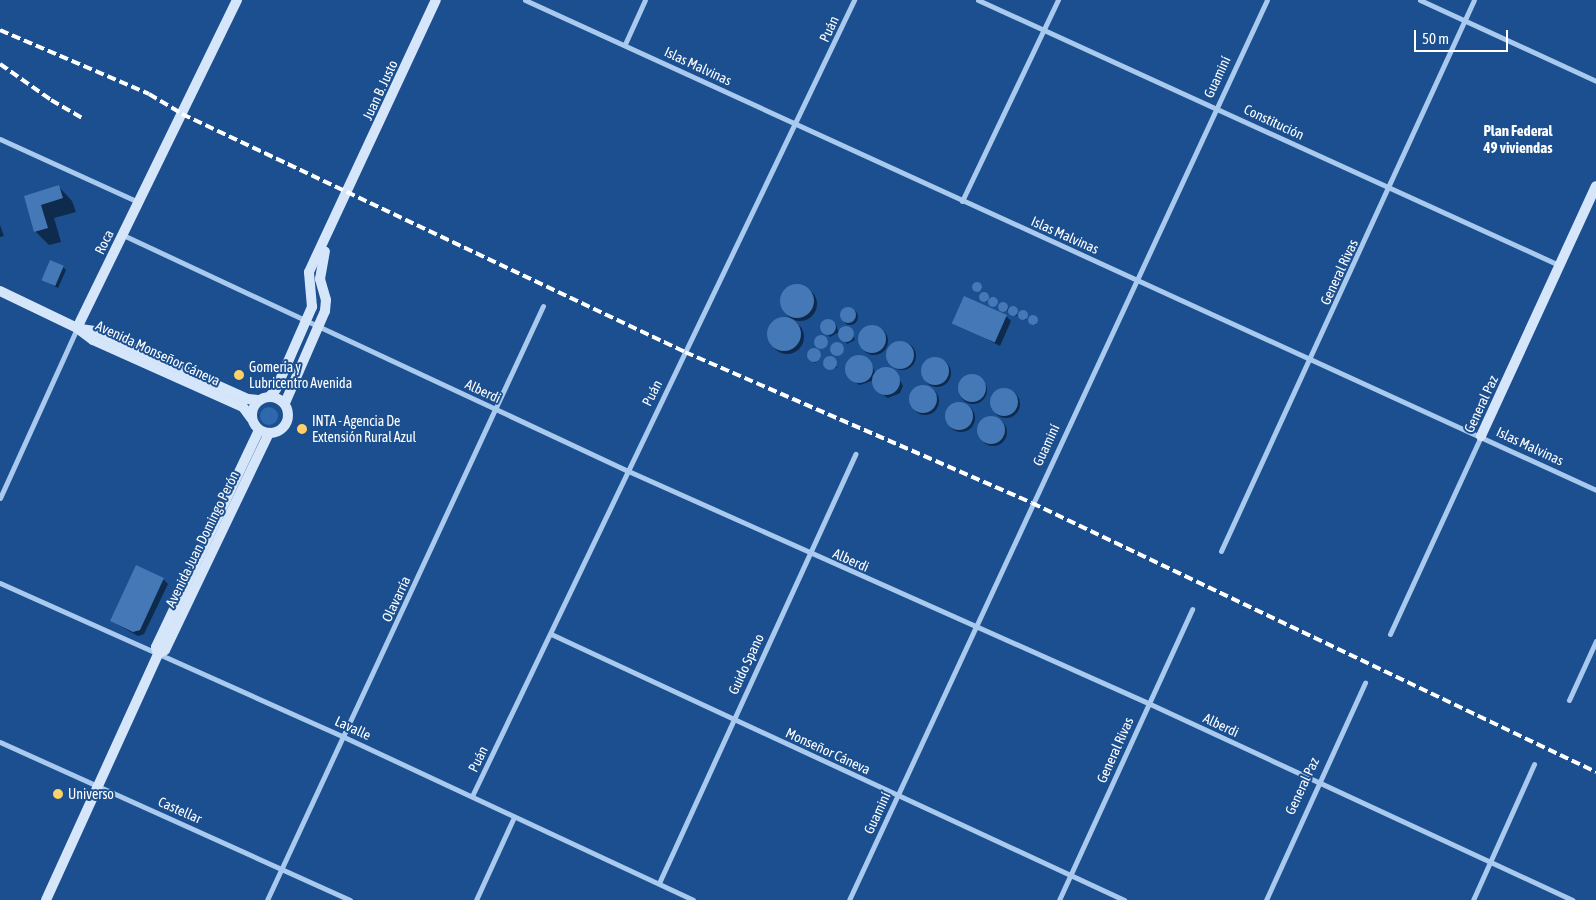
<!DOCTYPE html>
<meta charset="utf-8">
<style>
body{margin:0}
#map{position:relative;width:1596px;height:900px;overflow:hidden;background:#1b4f8f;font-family:"Asap Condensed",sans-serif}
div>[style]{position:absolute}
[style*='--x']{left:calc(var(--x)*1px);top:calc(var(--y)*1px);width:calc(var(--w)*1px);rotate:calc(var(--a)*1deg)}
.green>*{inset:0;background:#2e69ad}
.round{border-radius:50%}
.shadow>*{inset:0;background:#0007}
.building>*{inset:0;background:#4478b7;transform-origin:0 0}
.street>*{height:5px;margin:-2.5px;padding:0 2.5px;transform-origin:2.5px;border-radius:2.5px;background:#a9c9ee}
.secondary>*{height:10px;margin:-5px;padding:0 5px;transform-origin:5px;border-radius:5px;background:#d6e6fa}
.secondary>.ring{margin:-5px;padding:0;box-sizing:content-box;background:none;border:10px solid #d6e6fa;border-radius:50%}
.rail>*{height:4px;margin-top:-2px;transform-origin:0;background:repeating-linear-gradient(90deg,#fff 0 9px,transparent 0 13px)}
.dots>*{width:14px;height:14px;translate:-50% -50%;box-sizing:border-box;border:2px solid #1b4f8f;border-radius:50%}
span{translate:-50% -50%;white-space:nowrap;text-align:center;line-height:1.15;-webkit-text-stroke:4px #1b4f8f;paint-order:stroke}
.street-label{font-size:14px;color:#fff}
.poi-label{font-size:14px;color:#fff}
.left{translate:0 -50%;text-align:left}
.neighbourhood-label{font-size:15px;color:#fff;font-weight:700}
.scale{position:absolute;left:1414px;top:30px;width:94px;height:22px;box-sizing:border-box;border:2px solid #fff;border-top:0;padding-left:6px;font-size:15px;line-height:18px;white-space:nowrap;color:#fff;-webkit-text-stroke:4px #1b4f8f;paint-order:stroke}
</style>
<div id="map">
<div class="green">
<div class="round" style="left:260px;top:407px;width:18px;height:18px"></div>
</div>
<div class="shadow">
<div style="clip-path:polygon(59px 187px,72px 201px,76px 212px,54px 218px,61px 242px,49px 245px,35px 231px,25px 197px)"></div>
<div style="clip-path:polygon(0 225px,4px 236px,0 237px)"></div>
<div style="clip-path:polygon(63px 267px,66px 270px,58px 288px,43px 280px)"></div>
<div style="clip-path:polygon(976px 284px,980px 284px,982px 290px,976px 290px)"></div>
<div class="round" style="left:783px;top:287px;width:34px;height:34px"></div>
<div style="clip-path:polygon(982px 295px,988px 296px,987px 302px,982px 300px)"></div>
<div style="clip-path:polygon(992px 300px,998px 303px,997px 306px,991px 304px)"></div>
<div style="clip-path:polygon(1003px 303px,1009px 308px,1007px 311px,1001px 308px)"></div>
<div style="clip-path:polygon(1011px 309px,1018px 312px,1017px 316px,1011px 314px)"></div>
<div class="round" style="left:842px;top:309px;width:16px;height:16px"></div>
<div style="clip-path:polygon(1022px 313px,1027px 314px,1026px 320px,1021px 318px)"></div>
<div style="clip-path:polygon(1006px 316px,1011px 321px,1000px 346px,954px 322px)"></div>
<div style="clip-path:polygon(1032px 317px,1037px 318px,1036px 325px,1031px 323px)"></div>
<div class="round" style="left:770px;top:320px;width:34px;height:34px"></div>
<div style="clip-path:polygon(827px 320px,836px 324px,838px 331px,844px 327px,850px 328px,855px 340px,847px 344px,839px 332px,830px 337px,822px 329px)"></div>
<div class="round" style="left:860px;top:327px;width:28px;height:28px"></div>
<div style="clip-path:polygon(822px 336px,828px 344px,822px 349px,815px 341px)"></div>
<div class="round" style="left:888px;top:342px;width:28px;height:28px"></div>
<div style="clip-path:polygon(838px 343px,844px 351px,838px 356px,831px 348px)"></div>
<div style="clip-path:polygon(815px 350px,821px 358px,815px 363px,808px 355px)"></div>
<div style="clip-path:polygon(860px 356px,872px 364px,876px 376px,879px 370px,888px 368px,896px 373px,903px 386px,900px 393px,888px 398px,877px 391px,874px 380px,860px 385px,853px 381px,846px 370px,851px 358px)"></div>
<div style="clip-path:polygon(834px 358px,837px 368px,828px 369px,826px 359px)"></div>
<div class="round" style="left:923px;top:359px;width:28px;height:28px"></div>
<div class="round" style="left:959px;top:376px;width:28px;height:28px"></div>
<div class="round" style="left:911px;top:387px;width:28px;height:28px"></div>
<div class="round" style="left:992px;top:390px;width:28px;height:28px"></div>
<div class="round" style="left:947px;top:404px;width:28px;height:28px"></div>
<div class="round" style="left:979px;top:418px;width:28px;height:28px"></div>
<div style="clip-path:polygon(163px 579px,168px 584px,144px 634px,138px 636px,111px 621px)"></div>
</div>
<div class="building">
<div style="clip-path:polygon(59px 185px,63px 198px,41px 205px,48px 228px,34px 232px,24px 196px)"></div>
<div style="left:50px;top:260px;width:15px;height:22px;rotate:23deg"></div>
<div class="round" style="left:972px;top:282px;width:10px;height:10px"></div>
<div class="round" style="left:780px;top:284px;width:34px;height:34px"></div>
<div class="round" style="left:979px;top:292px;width:10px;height:10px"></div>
<div style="left:964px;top:296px;width:47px;height:30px;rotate:24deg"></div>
<div class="round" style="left:988px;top:297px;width:10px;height:10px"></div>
<div class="round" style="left:998px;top:302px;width:10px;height:10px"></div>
<div class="round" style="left:1008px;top:306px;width:10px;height:10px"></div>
<div class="round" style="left:840px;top:307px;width:16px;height:16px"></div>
<div class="round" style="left:1018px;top:310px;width:10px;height:10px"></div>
<div class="round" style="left:1028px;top:315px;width:10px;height:10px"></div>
<div class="round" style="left:767px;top:317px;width:34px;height:34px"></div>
<div class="round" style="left:820px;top:319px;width:16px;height:16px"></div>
<div class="round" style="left:858px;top:325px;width:28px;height:28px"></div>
<div class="round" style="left:838px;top:326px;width:16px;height:16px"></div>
<div class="round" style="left:814px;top:335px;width:14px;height:14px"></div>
<div class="round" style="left:886px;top:341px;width:28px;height:28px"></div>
<div class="round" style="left:830px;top:342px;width:14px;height:14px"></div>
<div class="round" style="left:807px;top:348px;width:14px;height:14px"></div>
<div class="round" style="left:845px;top:355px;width:28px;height:28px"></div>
<div class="round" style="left:823px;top:356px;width:14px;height:14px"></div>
<div class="round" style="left:921px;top:357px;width:28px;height:28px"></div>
<div class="round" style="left:872px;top:367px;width:28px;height:28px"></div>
<div class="round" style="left:958px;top:374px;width:28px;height:28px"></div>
<div class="round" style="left:909px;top:385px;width:28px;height:28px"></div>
<div class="round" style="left:990px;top:388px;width:28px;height:28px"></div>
<div class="round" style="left:945px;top:402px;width:28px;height:28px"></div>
<div class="round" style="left:977px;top:416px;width:28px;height:28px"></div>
<div style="clip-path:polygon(136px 565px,164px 578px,140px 630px,133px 632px,110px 621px)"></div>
</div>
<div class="street">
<div style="--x:525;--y:0;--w:1178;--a:24.58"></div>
<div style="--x:978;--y:0;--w:639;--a:24.52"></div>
<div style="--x:1420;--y:0;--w:194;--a:24.7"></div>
<div style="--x:625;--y:44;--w:48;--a:-65.6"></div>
<div style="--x:0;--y:139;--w:152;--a:24.5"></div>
<div style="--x:962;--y:201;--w:223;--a:-64.5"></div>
<div style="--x:123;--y:235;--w:555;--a:25.04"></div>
<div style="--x:626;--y:470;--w:572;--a:24.05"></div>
<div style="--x:1148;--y:703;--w:468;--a:24.9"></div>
<div style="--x:0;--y:498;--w:187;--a:-65.6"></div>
<div style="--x:1221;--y:551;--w:606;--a:-65.34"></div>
<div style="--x:0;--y:583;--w:377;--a:24.1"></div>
<div style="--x:344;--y:737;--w:385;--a:25"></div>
<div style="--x:551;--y:634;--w:632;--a:24.9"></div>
<div style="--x:1390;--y:634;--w:218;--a:-65.3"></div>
<div style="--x:1569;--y:700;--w:65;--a:-65.4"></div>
<div style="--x:0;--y:742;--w:384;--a:24.3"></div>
<div style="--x:472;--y:796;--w:883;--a:-64.36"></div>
<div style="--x:659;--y:883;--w:472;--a:-65.4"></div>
<div style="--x:267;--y:900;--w:655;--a:-65.08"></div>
<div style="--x:476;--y:900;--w:91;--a:-65.4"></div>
<div style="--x:849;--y:900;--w:992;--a:-65.09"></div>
<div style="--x:1059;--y:900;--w:320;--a:-65.4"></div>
<div style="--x:1266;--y:900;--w:239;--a:-65.5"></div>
<div style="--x:1473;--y:900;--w:149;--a:-65.8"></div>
</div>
<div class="secondary">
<div style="--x:0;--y:291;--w:85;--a:25.7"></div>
<div style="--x:77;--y:328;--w:20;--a:37"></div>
<div style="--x:93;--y:340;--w:164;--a:24.1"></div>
<div style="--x:243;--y:407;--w:14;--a:54"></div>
<div style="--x:77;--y:328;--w:365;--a:-64"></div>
<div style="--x:81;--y:329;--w:15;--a:8"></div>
<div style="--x:96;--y:331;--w:167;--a:24.1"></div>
<div style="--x:248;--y:399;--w:10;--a:6"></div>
<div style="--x:270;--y:396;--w:9;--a:-49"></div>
<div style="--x:276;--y:389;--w:90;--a:-66.3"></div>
<div style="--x:312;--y:307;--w:35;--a:-95"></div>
<div style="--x:309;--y:272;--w:300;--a:-65"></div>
<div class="ring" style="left:252px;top:397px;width:26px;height:26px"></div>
<div style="--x:285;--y:403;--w:100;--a:-66.5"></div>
<div style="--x:325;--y:311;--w:11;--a:-85"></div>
<div style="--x:326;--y:300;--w:22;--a:-106"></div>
<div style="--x:320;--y:279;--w:28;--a:-80"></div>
<div style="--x:1481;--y:436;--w:275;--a:-65.3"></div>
<div style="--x:158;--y:654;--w:8;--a:-30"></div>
<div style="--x:165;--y:650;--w:241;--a:-64.4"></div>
<div style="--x:46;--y:900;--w:270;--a:-65.5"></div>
<div style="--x:158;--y:654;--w:7;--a:-106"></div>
<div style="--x:156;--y:647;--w:240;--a:-64.6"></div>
</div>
<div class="rail">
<div style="--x:0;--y:30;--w:162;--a:23.2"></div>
<div style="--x:149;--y:94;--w:39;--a:31"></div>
<div style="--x:182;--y:114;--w:556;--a:25.32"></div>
<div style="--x:685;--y:352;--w:378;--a:23.5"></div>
<div style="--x:1032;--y:503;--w:625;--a:25.5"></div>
<div style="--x:0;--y:64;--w:62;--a:35.2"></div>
<div style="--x:51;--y:100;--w:36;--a:30"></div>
</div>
<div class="dots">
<div style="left:239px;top:375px;background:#ffd166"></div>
<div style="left:302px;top:429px;background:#ffd166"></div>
<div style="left:58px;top:794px;background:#ffd166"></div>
</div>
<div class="street-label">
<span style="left:829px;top:29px;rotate:-65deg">Puán</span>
<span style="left:698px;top:66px;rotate:25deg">Islas Malvinas</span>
<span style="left:1217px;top:77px;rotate:-65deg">Guaminí</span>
<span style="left:380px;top:90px;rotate:-65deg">Juan B. Justo</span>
<span style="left:1274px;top:122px;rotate:25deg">Constitución</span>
<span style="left:1065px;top:235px;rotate:24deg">Islas Malvinas</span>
<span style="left:104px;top:242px;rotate:-64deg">Roca</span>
<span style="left:1339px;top:272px;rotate:-65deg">General Rivas</span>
<span style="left:158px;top:353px;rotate:25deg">Avenida Monseñor Cáneva</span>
<span style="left:483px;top:391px;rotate:25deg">Alberdi</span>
<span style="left:652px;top:393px;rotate:-63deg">Puán</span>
<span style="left:1481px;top:404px;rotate:-65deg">General Paz</span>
<span style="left:1046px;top:445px;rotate:-65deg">Guaminí</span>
<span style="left:1530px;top:446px;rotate:25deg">Islas Malvinas</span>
<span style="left:202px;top:539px;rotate:-64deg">Avenida Juan Domingo Perón</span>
<span style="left:851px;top:560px;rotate:24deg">Alberdi</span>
<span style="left:396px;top:599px;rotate:-65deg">Olavarría</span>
<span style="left:746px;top:664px;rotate:-65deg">Guido Spano</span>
<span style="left:1221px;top:725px;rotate:25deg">Alberdi</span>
<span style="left:353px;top:728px;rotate:25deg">Lavalle</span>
<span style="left:1115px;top:750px;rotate:-66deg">General Rivas</span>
<span style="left:828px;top:751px;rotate:25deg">Monseñor Cáneva</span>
<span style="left:478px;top:759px;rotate:-64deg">Puán</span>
<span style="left:1302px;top:786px;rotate:-65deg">General Paz</span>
<span style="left:180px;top:810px;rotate:24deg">Castellar</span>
<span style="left:877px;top:813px;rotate:-65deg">Guaminí</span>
</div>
<div class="poi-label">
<span class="left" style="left:249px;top:375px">Gomería y<br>Lubricentro Avenida</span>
<span class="left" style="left:312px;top:429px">INTA - Agencia De<br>Extensión Rural Azul</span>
<span class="left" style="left:68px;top:794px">Universo</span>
</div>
<div class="neighbourhood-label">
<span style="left:1518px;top:139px">Plan Federal<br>49 viviendas</span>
</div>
<div class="scale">50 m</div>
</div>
